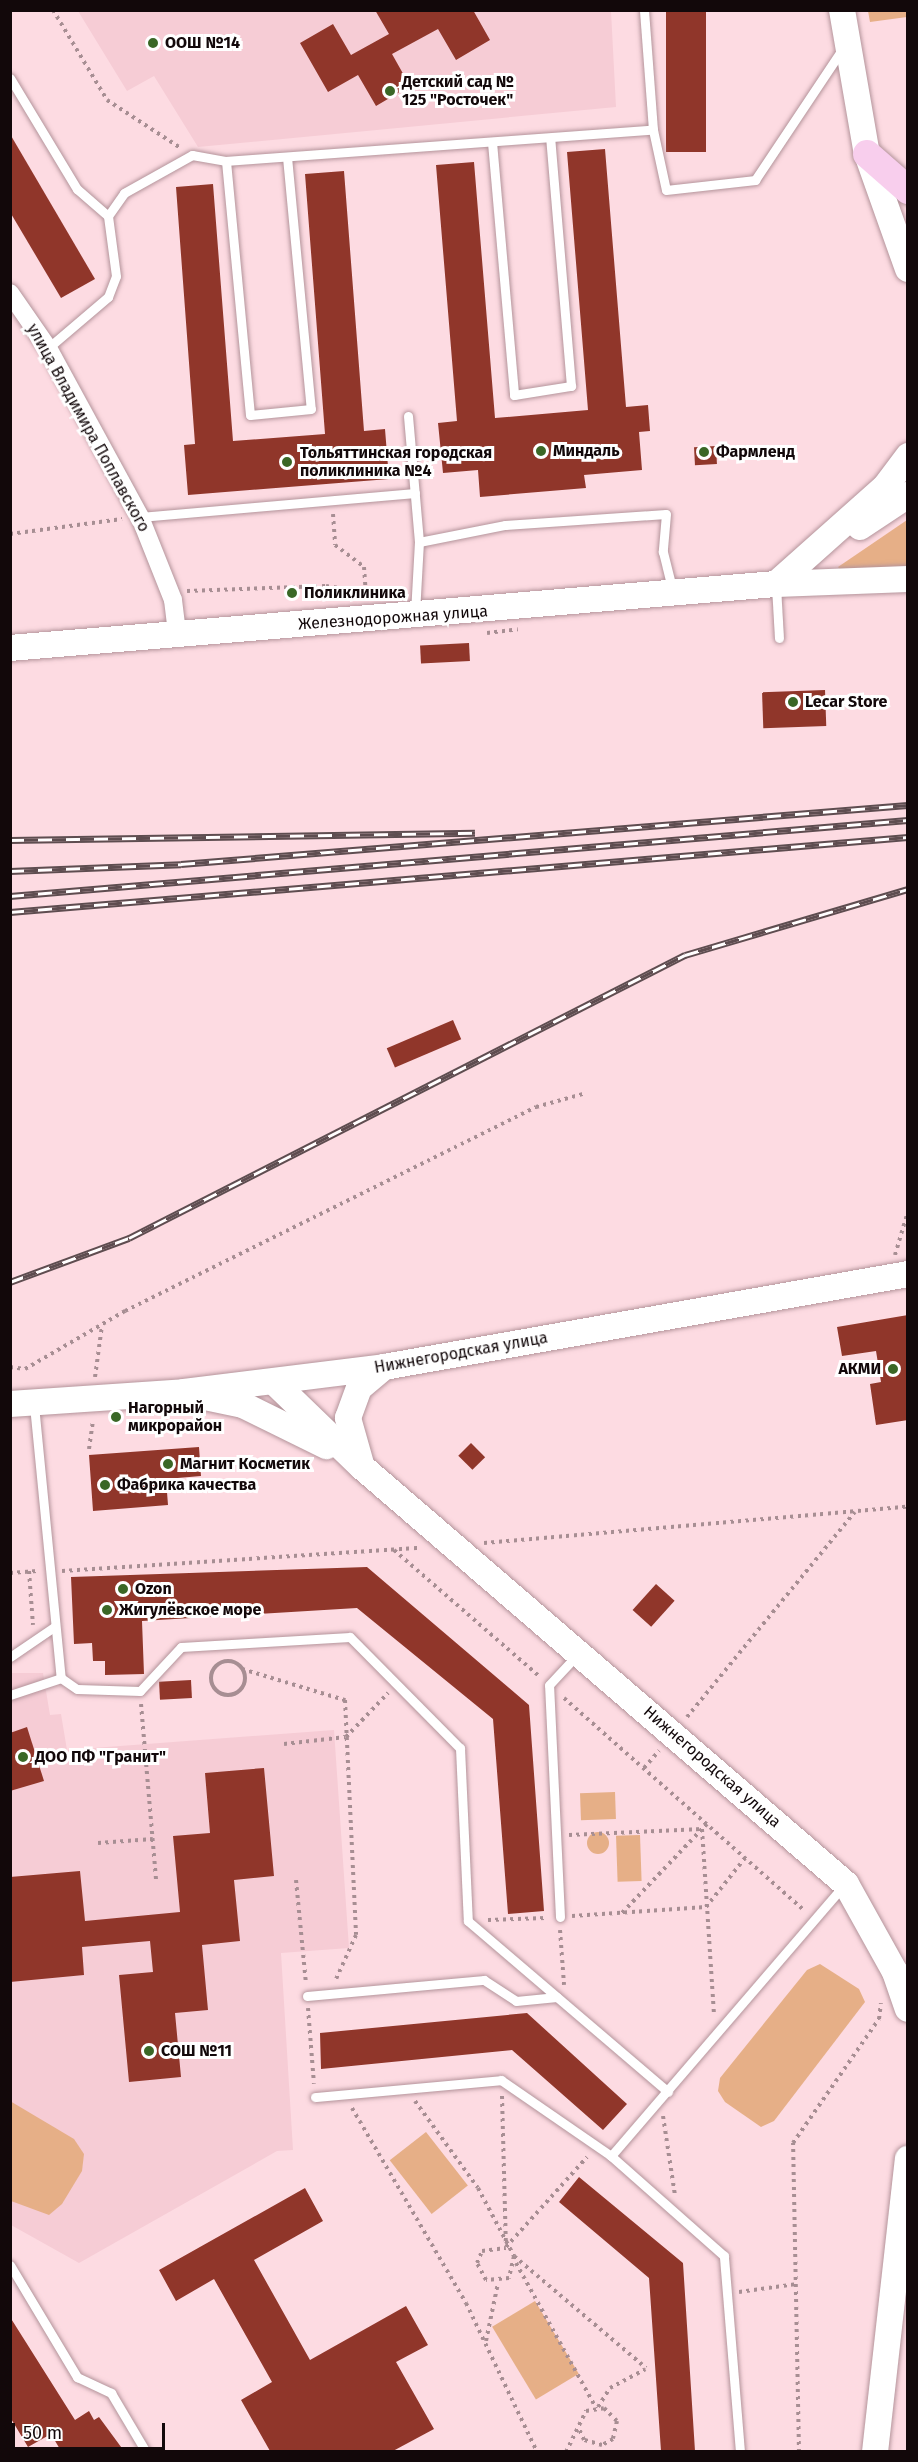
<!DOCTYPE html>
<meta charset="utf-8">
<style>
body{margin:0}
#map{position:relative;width:918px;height:2462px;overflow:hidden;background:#fddbe2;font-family:"Fira Sans",sans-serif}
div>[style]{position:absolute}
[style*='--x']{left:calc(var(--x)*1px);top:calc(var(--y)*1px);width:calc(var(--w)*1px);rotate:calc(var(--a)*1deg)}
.built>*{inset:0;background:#f6ccd5}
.green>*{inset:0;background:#e6af87;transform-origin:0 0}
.round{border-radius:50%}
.building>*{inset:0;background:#90362a;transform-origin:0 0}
.path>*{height:4px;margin-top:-2px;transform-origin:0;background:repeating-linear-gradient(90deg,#a78e93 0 3px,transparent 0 7.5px)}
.path>.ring{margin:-2px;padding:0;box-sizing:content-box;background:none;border:4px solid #a78e93;border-radius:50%}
.roads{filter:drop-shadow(0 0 2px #b4949b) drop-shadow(0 0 2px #b4949b)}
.lane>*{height:9px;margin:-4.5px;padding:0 4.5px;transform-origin:4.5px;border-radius:4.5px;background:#fff}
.street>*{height:18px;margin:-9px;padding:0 9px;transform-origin:9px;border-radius:9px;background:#fff}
.secondary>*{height:26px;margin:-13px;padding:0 13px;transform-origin:13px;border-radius:13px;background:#fff}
.primary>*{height:28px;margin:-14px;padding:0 14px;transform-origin:14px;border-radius:14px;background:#f8ceed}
.rail>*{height:7px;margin-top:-3.5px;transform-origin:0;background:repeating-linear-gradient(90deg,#fff 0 14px,#5e4d50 0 28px);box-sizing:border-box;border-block:2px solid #5e4d50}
.dots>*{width:16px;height:16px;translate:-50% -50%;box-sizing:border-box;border:3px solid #fff;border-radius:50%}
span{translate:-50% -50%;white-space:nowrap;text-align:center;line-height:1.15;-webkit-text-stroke:6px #fff;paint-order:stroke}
.poi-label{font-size:16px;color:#12080a;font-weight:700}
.left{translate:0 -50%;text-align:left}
.right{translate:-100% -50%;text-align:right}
.street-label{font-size:16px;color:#12080a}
.frame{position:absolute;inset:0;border:12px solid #12080a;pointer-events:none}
.scale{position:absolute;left:12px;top:2423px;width:153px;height:27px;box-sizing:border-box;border:3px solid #12080a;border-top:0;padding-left:8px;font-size:18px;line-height:21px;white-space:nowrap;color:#12080a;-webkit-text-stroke:4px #fff;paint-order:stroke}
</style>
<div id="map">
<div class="built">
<div style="clip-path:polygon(78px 11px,611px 11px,616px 107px,198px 147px,154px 76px,127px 91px)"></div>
<div style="clip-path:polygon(10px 1673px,43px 1673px,50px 1715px,61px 1714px,67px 1750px,334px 1730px,349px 1948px,281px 1953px,293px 2150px,277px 2151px,79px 2263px,11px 2225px)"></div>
</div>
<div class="green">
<div style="clip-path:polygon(868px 11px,907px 11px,907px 17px,870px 22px)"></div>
<div style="clip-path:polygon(907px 520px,907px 566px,841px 571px,838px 567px)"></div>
<div style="left:615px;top:1792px;width:27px;height:35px;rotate:88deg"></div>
<div class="round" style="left:587px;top:1832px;width:22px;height:22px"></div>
<div style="left:640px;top:1835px;width:46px;height:24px;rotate:88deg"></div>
<div style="clip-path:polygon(820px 1964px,859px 1989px,865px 2002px,774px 2121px,761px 2127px,725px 2102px,718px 2091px,720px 2078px,807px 1970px)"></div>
<div style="clip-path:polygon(10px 2101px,74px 2139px,84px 2154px,82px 2171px,62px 2204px,49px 2215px,11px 2201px)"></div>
<div style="left:426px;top:2132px;width:68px;height:46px;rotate:52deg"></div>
<div style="left:535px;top:2301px;width:85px;height:50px;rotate:59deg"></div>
</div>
<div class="building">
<div style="clip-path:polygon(375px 10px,473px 10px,490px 40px,456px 60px,438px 29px,392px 54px,410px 86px,376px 106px,358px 75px,328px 92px,300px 43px,333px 24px,351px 55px,389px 34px)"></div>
<div style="left:666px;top:10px;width:40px;height:142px"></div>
<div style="clip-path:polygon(10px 134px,95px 279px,61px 298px,10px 212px)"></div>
<div style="clip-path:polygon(605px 149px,626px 407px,648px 405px,650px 431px,639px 432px,642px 470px,584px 475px,586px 488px,480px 497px,478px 470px,443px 473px,438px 423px,457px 421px,436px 165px,474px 162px,495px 418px,588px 410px,567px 152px)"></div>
<div style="clip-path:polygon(344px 171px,364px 431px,385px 429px,389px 479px,188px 495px,184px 445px,195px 444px,176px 187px,213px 184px,233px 441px,325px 434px,305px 174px)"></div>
<div style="left:716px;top:446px;width:18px;height:22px;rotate:87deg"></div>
<div style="left:469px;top:643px;width:18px;height:49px;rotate:87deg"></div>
<div style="left:825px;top:690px;width:36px;height:63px;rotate:88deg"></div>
<div style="left:453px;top:1020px;width:21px;height:72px;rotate:67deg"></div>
<div style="clip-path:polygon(908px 1315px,908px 1420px,876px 1425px,870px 1384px,881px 1382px,876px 1351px,842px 1356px,837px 1327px)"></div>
<div style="left:471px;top:1443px;width:20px;height:18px;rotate:45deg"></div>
<div style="clip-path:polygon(199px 1447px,201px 1476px,166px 1479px,168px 1505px,93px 1511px,89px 1455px)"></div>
<div style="clip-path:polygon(367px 1567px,529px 1705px,544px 1911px,508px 1914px,493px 1719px,357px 1608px,142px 1621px,144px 1674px,105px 1675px,105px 1661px,93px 1661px,92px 1643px,74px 1644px,71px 1577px)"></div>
<div style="left:656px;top:1584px;width:25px;height:35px;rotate:42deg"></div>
<div style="left:191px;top:1680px;width:18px;height:32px;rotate:87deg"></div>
<div style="clip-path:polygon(27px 1727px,44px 1781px,10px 1791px,10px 1733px)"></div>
<div style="clip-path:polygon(264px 1768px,274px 1876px,234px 1880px,240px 1941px,202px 1945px,208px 2010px,175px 2013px,181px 2077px,129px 2082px,119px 1975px,153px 1972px,150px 1941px,82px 1947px,84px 1975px,10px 1982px,10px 1877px,80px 1871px,85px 1921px,180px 1912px,173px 1836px,210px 1833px,205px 1773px)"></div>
<div style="clip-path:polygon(527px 2013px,627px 2104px,603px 2130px,512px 2050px,321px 2069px,320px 2033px)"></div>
<div style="clip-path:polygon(579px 2177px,683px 2263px,695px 2451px,661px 2451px,649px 2278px,559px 2202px)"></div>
<div style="clip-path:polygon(305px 2188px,323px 2221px,254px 2260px,310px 2360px,406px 2306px,428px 2345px,396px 2362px,434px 2429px,393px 2451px,270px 2451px,241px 2400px,272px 2382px,214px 2279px,176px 2301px,159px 2270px)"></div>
<div style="clip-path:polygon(10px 2317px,75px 2420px,89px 2411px,94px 2420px,99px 2417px,124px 2451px,61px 2451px,51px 2434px,28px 2447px,10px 2417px)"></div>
</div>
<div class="path">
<div style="--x:53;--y:10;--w:105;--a:59"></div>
<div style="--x:107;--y:100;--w:86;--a:33.1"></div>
<div style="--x:333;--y:514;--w:31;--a:86"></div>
<div style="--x:335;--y:545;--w:36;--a:37"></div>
<div style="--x:364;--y:567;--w:29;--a:86"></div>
<div style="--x:10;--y:534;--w:113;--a:-7.6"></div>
<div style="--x:187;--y:591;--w:139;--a:-2.1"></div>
<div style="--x:326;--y:586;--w:40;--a:8.5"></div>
<div style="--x:487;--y:633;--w:31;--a:-7"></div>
<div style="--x:895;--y:1255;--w:46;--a:-73.5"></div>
<div style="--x:10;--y:1367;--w:15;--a:8"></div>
<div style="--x:25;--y:1369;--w:116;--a:-30.1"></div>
<div style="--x:125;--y:1311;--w:459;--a:-26.4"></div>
<div style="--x:536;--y:1107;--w:49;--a:-15.5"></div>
<div style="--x:95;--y:1377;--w:52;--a:-82.3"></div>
<div style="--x:89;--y:1449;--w:29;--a:-82"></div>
<div style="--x:484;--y:1543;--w:426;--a:-4.9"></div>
<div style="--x:394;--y:1550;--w:194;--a:41"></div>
<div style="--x:29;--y:1571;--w:54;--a:85.8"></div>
<div style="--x:62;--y:1571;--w:359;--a:-3.7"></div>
<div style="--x:10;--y:1573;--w:27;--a:-4"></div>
<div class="ring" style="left:211px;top:1661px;width:30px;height:30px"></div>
<div style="--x:242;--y:1669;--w:108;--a:16.8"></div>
<div style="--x:345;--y:1700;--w:235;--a:87.3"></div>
<div style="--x:356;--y:1935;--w:48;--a:114.4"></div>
<div style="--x:564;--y:1698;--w:322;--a:41.5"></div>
<div style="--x:141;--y:1704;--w:177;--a:85.1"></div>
<div style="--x:687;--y:1717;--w:265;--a:-50.7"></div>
<div style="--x:284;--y:1744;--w:62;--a:-6.4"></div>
<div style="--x:346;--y:1737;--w:61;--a:-46.3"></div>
<div style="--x:644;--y:1768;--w:23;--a:-49"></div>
<div style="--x:707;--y:1824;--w:7;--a:135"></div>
<div style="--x:702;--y:1829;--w:187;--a:86.3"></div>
<div style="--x:569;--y:1835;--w:133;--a:-2.6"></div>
<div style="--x:702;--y:1829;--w:116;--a:133.6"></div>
<div style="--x:98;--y:1843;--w:55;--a:-4.2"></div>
<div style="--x:296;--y:1880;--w:103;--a:84.5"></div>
<div style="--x:572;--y:1916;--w:134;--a:-3.8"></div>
<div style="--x:706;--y:1907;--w:63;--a:-51.5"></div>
<div style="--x:488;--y:1920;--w:58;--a:-2"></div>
<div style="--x:560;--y:1930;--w:55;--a:85.8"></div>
<div style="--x:308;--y:2008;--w:76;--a:85.5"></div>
<div style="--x:502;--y:2096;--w:148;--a:88.5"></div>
<div style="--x:415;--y:2101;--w:107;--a:54.1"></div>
<div style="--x:478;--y:2188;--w:77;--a:62.1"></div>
<div style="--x:514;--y:2256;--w:23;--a:103"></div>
<div style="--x:509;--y:2278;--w:23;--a:175"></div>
<div style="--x:486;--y:2280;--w:19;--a:-118"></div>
<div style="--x:477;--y:2263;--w:13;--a:-67"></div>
<div style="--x:482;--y:2251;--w:24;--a:-7"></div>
<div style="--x:352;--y:2108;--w:226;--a:59.7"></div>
<div style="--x:466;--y:2303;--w:165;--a:64.5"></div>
<div style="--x:663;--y:2116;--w:80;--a:81.4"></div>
<div style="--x:506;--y:2247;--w:121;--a:-48"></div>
<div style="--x:514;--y:2256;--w:173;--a:40.3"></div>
<div style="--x:516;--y:2263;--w:166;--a:61.1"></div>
<div style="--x:739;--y:2292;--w:59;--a:-7.9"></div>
<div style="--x:486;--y:2341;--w:59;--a:-78.3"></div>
<div style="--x:598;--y:2407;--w:22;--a:-58"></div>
<div style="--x:610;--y:2388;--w:40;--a:-28"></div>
<div style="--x:566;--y:2452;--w:46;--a:-64"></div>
<div style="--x:586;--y:2411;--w:18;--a:-9"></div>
<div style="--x:604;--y:2408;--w:18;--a:45"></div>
<div style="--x:617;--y:2421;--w:18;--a:103"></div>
<div style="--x:613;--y:2439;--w:13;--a:151"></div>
<div style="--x:602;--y:2445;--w:19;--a:-164"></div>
<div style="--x:584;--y:2440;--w:12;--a:-114"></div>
<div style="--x:799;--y:2452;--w:309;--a:-91.1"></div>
<div style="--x:793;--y:2143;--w:151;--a:-55.3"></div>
<div style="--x:879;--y:2019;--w:16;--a:-83"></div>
</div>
<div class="roads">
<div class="lane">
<div style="--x:10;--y:78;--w:130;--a:58.9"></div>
<div style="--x:77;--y:189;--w:41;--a:41.1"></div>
<div style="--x:653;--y:130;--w:61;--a:77.8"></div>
<div style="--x:666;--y:190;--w:90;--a:-6.4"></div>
<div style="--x:755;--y:180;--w:159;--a:-56.3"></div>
<div style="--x:492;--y:142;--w:254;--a:85"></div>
<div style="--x:514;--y:395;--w:58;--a:-9"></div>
<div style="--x:571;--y:386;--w:249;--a:-94.8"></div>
<div style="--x:287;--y:157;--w:253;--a:84.6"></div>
<div style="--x:311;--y:409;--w:61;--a:174.4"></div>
<div style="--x:250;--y:415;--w:255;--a:-95.4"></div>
<div style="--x:226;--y:161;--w:428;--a:-4.2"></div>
<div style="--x:653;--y:130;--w:120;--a:-94.3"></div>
<div style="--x:48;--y:348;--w:79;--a:-40.4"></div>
<div style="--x:108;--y:297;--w:22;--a:-69"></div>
<div style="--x:116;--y:276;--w:61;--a:-97.6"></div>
<div style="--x:108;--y:216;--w:28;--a:-55"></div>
<div style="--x:124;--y:193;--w:78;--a:-29.2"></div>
<div style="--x:192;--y:155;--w:35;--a:10"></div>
<div style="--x:408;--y:416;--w:126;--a:85"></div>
<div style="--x:140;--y:517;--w:276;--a:-5"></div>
<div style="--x:776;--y:586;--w:52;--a:86.7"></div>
<div style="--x:415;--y:613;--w:71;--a:-86.8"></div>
<div style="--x:419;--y:542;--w:88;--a:-11.2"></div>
<div style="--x:505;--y:525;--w:161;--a:-3.9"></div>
<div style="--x:666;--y:514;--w:38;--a:95"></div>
<div style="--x:663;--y:552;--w:41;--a:76"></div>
<div style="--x:34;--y:1405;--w:274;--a:84.4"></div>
<div style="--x:61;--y:1678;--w:19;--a:35"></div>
<div style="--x:77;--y:1689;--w:63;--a:1.8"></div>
<div style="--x:140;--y:1691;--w:60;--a:-47"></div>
<div style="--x:181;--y:1647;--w:169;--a:-3.4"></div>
<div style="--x:350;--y:1637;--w:156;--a:45.3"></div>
<div style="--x:460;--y:1748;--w:173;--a:87.4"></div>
<div style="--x:468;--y:1921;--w:263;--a:40.5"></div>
<div style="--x:10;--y:1657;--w:53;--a:-34.3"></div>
<div style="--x:10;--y:1695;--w:54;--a:-18.4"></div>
<div style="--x:560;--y:1917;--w:232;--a:-92.7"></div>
<div style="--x:549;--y:1685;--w:41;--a:-47"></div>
<div style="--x:307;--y:1996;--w:178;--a:-5.2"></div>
<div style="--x:484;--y:1980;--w:38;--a:33"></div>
<div style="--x:516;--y:2001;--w:41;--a:-5.6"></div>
<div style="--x:315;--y:2097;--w:187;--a:-5.2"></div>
<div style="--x:501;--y:2080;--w:134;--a:34.6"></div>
<div style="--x:10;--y:2265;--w:131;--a:59.1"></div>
<div style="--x:77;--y:2377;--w:38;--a:25"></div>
<div style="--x:111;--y:2393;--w:69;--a:59.3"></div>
<div style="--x:740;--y:2452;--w:197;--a:-94.7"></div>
<div style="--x:724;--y:2256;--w:151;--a:-138.5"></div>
<div style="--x:611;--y:2156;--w:357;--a:-49.3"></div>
</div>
<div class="street">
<div style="--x:10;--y:293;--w:67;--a:55.4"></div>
<div style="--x:48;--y:348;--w:192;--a:61.4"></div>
<div style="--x:140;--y:517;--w:89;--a:68.3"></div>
<div style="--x:173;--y:600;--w:35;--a:83"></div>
</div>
<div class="secondary">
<div style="--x:842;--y:10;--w:146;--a:80.2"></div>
<div style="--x:867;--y:154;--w:122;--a:70.4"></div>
<div style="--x:860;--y:527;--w:58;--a:-33.7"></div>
<div style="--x:776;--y:584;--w:146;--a:-41.7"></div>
<div style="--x:885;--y:487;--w:39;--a:-53"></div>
<div style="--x:10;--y:648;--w:769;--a:-4.78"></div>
<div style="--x:776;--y:584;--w:132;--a:-2.2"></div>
<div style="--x:275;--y:1383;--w:121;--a:44"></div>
<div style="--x:362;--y:1467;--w:639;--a:40.75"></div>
<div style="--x:846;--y:1884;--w:101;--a:60.9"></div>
<div style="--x:895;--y:1972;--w:39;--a:71"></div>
<div style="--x:205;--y:1397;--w:39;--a:12"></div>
<div style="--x:243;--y:1405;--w:93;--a:26.3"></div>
<div style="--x:10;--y:1404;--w:174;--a:-3.9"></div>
<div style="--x:184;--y:1392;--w:202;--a:-7.1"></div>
<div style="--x:384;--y:1367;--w:532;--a:-10.06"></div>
<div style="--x:361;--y:1464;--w:48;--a:-105.8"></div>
<div style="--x:348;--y:1418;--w:32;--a:-70"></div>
<div style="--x:359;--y:1388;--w:33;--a:-40"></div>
<div style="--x:875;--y:2452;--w:295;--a:-83.6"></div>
</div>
<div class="primary">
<div style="--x:867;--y:154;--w:55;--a:41.3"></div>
</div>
</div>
<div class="rail">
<div style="--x:10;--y:840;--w:465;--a:-0.9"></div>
<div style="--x:10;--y:871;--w:171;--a:-2.3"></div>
<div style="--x:181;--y:864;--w:729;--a:-4.64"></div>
<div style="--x:10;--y:896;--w:901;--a:-4.84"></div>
<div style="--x:10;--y:912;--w:901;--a:-4.77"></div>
<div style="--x:10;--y:1282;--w:127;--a:-20.3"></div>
<div style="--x:129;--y:1238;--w:624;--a:-26.98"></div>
<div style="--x:685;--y:955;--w:233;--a:-16.5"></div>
</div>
<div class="dots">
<div style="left:153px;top:43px;background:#3a6726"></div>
<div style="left:390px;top:91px;background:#3a6726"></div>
<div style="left:541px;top:451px;background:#3a6726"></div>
<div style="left:704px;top:452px;background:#3a6726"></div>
<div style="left:287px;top:462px;background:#3a6726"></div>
<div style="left:292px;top:593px;background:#3a6726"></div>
<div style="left:793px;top:702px;background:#3a6726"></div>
<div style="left:893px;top:1369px;background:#3a6726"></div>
<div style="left:116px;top:1417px;background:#3a6726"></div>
<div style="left:168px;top:1464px;background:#3a6726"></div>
<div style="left:105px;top:1485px;background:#3a6726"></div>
<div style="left:123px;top:1589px;background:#3a6726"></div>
<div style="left:107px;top:1610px;background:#3a6726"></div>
<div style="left:23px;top:1757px;background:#3a6726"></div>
<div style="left:149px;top:2051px;background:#3a6726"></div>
</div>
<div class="poi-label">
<span class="left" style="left:165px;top:43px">ООШ №14</span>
<span class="left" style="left:402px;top:91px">Детский сад №<br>125 "Росточек"</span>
<span class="left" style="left:553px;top:451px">Миндаль</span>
<span class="left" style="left:716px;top:452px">Фармленд</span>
<span class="left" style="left:300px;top:462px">Тольяттинская городская<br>поликлиника №4</span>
<span class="left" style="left:304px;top:593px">Поликлиника</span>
<span class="left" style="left:805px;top:702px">Lecar Store</span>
<span class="right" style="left:881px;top:1369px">АКМИ</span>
<span class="left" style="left:128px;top:1417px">Нагорный<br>микрорайон</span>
<span class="left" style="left:180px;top:1464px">Магнит Косметик</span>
<span class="left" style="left:117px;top:1485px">Фабрика качества</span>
<span class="left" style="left:135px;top:1589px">Ozon</span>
<span class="left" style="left:119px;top:1610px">Жигулёвское море</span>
<span class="left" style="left:35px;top:1757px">ДОО ПФ "Гранит"</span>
<span class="left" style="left:161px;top:2051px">СОШ №11</span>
</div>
<div class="street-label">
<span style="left:88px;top:428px;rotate:61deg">улица Владимира Поплавского</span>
<span style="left:393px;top:618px;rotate:-4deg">Железнодорожная улица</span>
<span style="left:461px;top:1353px;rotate:-10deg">Нижнегородская улица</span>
<span style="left:712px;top:1767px;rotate:41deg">Нижнегородская улица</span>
</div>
<div class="frame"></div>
<div class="scale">50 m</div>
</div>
